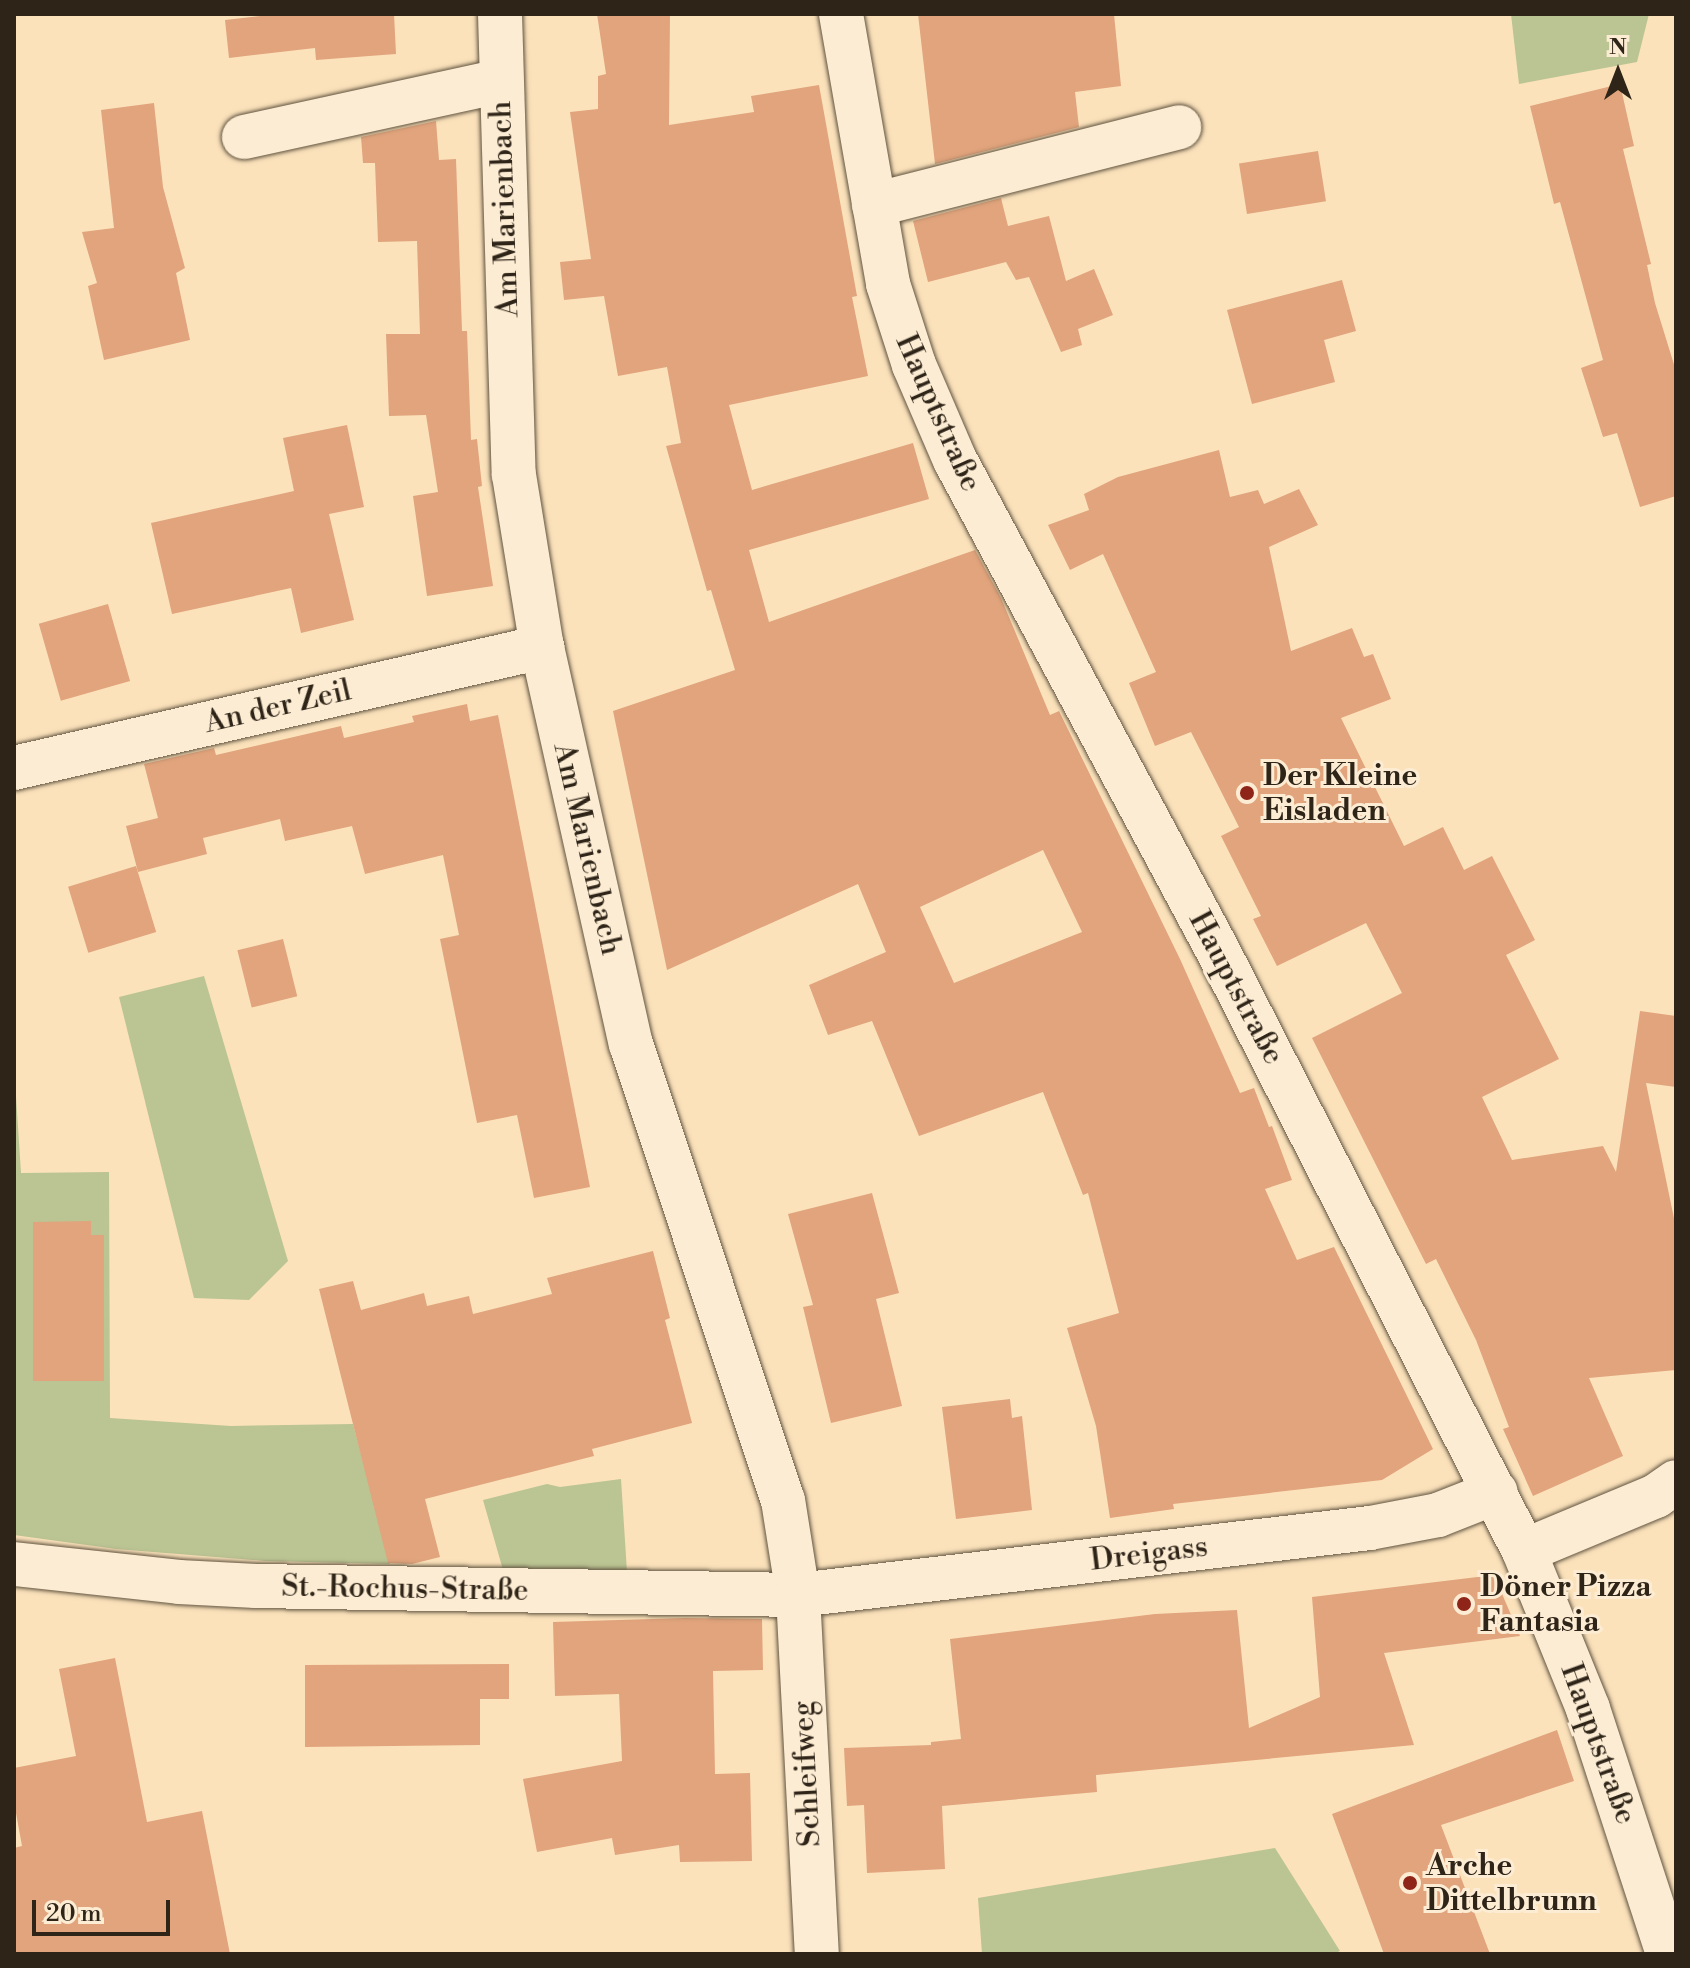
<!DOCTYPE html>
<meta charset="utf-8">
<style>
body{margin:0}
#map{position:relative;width:1690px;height:1968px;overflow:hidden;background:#fbe2bb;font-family:"Libre Bodoni",serif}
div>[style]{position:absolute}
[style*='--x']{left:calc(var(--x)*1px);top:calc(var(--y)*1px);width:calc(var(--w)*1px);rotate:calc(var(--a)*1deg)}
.green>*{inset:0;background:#bbc493}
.building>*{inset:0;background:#e1a47c;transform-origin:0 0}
.roads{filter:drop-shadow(0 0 2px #615441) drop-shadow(0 0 2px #615441)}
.minor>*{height:44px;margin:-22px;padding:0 22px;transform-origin:22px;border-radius:22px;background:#fcecd3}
.dots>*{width:22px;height:22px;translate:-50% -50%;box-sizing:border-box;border:4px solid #fcecd3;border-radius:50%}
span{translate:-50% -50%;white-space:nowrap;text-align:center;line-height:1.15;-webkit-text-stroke:6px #fcecd3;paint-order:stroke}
.street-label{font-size:30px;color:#2e2418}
.poi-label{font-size:30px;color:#2e2418;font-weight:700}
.left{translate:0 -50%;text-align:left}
.frame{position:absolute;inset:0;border:16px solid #2e2418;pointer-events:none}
.north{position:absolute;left:1578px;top:32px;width:80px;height:80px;-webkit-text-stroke:6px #fcecd3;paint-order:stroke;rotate:0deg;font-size:22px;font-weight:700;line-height:32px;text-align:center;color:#2e2418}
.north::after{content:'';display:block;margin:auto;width:28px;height:36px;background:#2e2418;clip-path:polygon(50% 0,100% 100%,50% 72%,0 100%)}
.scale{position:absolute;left:32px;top:1900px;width:138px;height:36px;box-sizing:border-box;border:4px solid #2e2418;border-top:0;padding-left:10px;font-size:24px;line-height:28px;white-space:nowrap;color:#2e2418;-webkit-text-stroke:6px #fcecd3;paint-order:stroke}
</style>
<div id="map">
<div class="green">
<div style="clip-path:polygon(1511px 14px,1649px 14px,1637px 62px,1519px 84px)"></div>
<div style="clip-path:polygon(204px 976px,288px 1261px,249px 1300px,194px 1298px,119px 997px)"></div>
<div style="clip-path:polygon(15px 1081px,21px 1173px,109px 1172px,110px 1418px,231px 1426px,353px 1424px,390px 1564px,265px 1561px,116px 1549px,14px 1535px)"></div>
<div style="clip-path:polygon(621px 1479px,627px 1572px,503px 1570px,483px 1500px,547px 1484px,560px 1487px)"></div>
<div style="clip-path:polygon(1275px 1848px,1340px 1951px,1333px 1954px,982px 1954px,978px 1898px)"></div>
</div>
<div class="building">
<div style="clip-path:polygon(277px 14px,394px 14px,396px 54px,316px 60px,315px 48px,229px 58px,225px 20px)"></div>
<div style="clip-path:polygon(evenodd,597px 14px,670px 14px,669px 125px,754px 112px,751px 96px,819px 85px,857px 296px,852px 297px,868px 376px,729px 405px,752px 490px,913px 443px,929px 499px,749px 550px,769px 622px,975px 550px,1001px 598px,1050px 715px,1059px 711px,1180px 959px,1240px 1093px,1254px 1088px,1269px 1127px,1272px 1126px,1292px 1180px,1265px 1189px,1297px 1260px,1334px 1247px,1433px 1449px,1382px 1480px,1173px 1504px,1174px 1509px,1110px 1518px,1096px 1426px,1067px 1328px,1119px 1313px,1088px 1193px,1083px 1195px,1043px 1092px,919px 1136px,872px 1021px,828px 1035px,809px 985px,886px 952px,858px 884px,667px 970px,613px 711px,735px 670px,711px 590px,707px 591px,666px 446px,681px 443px,667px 367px,618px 376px,604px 296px,564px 300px,560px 262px,591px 259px,570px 112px,598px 109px,598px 76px,606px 74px,597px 14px,1043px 850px,1082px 932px,954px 983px,920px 907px,1043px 850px)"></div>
<div style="clip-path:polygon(918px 14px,1114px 14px,1121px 86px,1075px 92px,1079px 127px,935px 164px)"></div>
<div style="clip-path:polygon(1620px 84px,1634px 146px,1623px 149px,1651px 264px,1647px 265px,1655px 303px,1676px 371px,1676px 496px,1640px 507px,1617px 433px,1603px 437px,1581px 368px,1603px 360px,1560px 202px,1554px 204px,1530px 106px)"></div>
<div style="clip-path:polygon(154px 103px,163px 187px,185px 268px,176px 273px,190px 340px,104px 360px,88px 286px,97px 283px,82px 232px,114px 228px,101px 110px)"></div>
<div style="clip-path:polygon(436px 121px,439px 160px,456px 159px,462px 331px,467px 331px,471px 440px,477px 439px,482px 486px,478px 487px,493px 586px,427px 596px,413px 496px,438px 492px,426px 415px,389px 416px,386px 334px,420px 334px,417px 241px,378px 242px,375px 163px,363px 163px,361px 137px)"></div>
<div style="left:1318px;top:151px;width:51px;height:80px;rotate:81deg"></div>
<div style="clip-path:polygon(1001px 198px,1008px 226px,1049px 216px,1066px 281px,1094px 269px,1113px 315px,1078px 329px,1082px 345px,1061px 352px,1029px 277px,1016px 280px,1006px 262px,928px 282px,913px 221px)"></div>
<div style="clip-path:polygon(1342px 280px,1356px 331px,1324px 340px,1335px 382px,1252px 404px,1227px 310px)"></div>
<div style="clip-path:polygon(347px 425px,364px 507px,329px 514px,354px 620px,301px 633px,291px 588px,172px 614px,151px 523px,294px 491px,283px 438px)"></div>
<div style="clip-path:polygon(1219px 450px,1230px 497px,1258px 490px,1264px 504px,1299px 489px,1318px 525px,1269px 547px,1291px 651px,1352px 628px,1364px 657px,1373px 654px,1391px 699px,1341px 718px,1404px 846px,1443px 827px,1464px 870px,1492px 856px,1535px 940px,1506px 955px,1559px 1059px,1482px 1097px,1512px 1160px,1603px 1146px,1616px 1172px,1640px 1011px,1676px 1016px,1676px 1087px,1646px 1083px,1676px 1228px,1676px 1370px,1589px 1378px,1623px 1456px,1533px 1496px,1503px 1429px,1509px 1427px,1476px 1340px,1436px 1259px,1426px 1264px,1312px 1038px,1402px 993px,1366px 923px,1277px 966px,1253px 919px,1261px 916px,1221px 836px,1239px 827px,1191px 732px,1155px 746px,1129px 683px,1156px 672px,1103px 554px,1070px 570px,1048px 525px,1089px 510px,1084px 494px,1118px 477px)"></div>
<div style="left:108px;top:604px;width:80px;height:72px;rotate:74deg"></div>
<div style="clip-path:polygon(467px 704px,470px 721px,498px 715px,590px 1187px,534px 1198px,517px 1115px,477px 1123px,440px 939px,459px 935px,443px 855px,365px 874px,352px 826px,285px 841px,280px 819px,203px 838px,207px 854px,138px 872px,126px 826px,158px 818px,144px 764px,214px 748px,216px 755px,341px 726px,344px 738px,414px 722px,412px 716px)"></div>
<div style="left:136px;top:866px;width:69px;height:71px;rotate:73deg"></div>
<div style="left:283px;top:939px;width:59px;height:47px;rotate:76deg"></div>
<div style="clip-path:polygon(872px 1193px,899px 1293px,876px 1299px,902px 1406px,831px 1423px,803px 1307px,813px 1305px,788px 1214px)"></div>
<div style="clip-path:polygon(91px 1221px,91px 1235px,104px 1235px,104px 1381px,33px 1381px,33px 1222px)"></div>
<div style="clip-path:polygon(653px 1251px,670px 1318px,665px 1320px,692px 1423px,592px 1449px,594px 1456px,425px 1499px,440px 1557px,412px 1564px,388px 1563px,319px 1289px,353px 1281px,361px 1310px,424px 1293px,427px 1306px,469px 1296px,473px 1314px,552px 1294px,547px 1278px)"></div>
<div style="clip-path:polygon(1010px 1399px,1012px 1418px,1022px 1416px,1032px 1510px,956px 1519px,942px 1407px)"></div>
<div style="clip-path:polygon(1494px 1575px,1520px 1636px,1384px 1653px,1414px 1745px,1096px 1775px,1097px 1792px,942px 1806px,945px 1869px,867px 1873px,864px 1805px,847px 1806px,844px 1748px,931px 1745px,931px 1742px,961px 1739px,950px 1639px,1155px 1614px,1237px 1610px,1249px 1728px,1320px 1697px,1312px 1597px)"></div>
<div style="clip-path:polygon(685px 1618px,762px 1619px,763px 1670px,713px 1671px,715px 1774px,750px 1773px,752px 1861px,680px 1862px,679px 1845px,615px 1855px,612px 1838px,537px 1852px,523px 1779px,622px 1761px,619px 1694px,555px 1696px,553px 1622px)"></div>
<div style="clip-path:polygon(115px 1658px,147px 1822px,202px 1811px,230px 1954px,14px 1954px,14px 1848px,22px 1846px,14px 1802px,14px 1768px,76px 1756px,59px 1669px)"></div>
<div style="clip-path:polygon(509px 1664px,509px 1699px,480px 1699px,480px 1745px,305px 1747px,305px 1665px)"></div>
<div style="clip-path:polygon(1557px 1730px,1574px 1781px,1441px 1825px,1490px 1954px,1384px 1954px,1332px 1814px)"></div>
</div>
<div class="roads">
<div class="minor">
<div style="--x:500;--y:14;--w:461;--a:88.3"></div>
<div style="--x:514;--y:475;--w:174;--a:80.8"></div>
<div style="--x:542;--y:647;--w:407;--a:77.4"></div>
<div style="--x:631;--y:1044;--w:481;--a:71.6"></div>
<div style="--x:783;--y:1500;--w:96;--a:81"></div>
<div style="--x:798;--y:1595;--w:360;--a:87"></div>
<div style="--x:841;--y:14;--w:274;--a:80.1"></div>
<div style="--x:888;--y:284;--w:85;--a:72.2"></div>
<div style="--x:914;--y:365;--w:103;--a:66.7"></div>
<div style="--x:955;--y:460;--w:555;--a:61.82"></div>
<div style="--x:1217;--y:949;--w:676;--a:62.98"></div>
<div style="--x:1524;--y:1551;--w:170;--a:67.9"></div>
<div style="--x:1588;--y:1709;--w:258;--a:71.9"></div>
<div style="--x:244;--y:137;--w:263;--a:-12.3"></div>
<div style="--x:874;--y:205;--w:315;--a:-14.3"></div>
<div style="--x:14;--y:768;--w:542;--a:-12.91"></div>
<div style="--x:1524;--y:1551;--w:143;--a:-22.6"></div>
<div style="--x:1656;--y:1496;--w:24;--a:-35"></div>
<div style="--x:14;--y:1564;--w:166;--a:6.2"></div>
<div style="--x:179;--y:1582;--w:77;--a:3"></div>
<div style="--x:256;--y:1586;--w:542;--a:0.95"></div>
<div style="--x:798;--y:1595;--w:576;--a:-6.68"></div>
<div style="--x:1370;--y:1528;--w:69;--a:-10.8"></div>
<div style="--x:1438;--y:1515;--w:62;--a:-21.6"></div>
</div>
</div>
<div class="dots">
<div style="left:1247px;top:793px;background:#8f2418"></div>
<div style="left:1464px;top:1604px;background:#8f2418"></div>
<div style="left:1410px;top:1883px;background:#8f2418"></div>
</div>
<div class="street-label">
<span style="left:505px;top:209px;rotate:-92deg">Am Marienbach</span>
<span style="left:938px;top:413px;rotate:66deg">Hauptstraße</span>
<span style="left:278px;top:707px;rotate:-13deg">An der Zeil</span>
<span style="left:587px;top:849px;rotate:77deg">Am Marienbach</span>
<span style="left:1236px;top:988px;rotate:62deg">Hauptstraße</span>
<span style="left:1149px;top:1554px;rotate:-7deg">Dreigass</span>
<span style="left:405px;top:1589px;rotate:1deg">St.-Rochus-Straße</span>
<span style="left:1598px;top:1744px;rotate:70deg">Hauptstraße</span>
<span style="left:807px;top:1774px;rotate:-93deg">Schleifweg</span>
</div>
<div class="poi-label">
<span class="left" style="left:1263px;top:793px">Der Kleine<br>Eisladen</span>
<span class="left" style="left:1480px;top:1604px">Döner Pizza<br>Fantasia</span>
<span class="left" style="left:1426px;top:1883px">Arche<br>Dittelbrunn</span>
</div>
<div class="frame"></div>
<div class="north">N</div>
<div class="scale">20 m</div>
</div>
